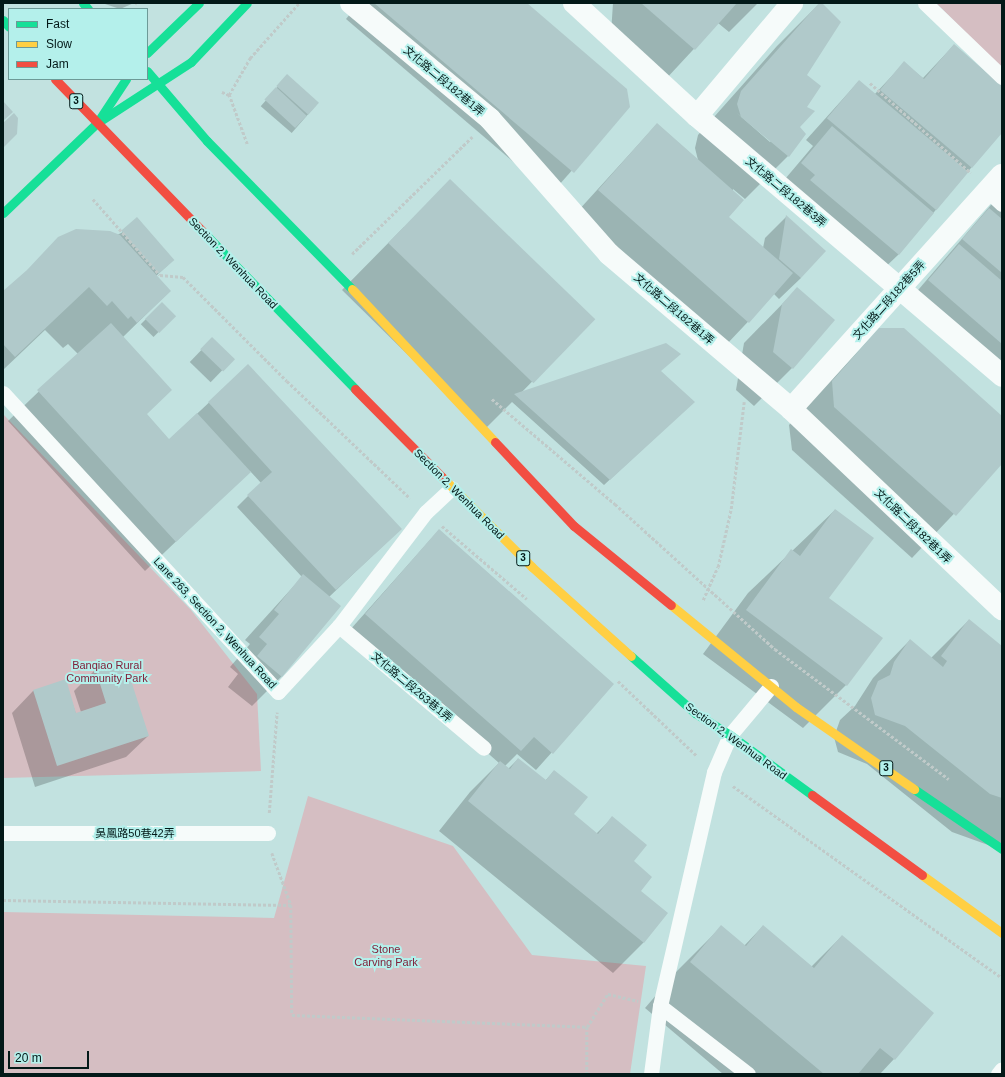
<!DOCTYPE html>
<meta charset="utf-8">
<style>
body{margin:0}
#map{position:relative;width:1005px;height:1077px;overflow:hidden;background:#c2e2e0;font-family:Helvetica,"Noto Sans TC",sans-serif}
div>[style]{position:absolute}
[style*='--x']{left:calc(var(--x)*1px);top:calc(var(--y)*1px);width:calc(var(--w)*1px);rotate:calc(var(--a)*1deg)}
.green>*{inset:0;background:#d5bec2}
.shadow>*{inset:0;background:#0003;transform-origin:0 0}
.building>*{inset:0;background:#b0c9ca;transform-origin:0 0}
.path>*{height:2.5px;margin-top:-1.25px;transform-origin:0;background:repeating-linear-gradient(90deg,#c0cac9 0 3px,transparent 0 5px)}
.lane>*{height:15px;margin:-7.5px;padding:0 7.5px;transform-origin:7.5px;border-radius:7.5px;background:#f6fbfa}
.street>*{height:22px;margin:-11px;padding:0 11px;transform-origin:11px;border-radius:11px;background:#f6fbfa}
.fast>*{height:9px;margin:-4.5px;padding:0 4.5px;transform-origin:4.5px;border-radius:4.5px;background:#16e098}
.slow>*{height:9px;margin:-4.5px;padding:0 4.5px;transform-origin:4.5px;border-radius:4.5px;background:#ffcf43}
.jam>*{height:9px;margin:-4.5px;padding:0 4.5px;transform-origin:4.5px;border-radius:4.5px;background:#f24e42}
span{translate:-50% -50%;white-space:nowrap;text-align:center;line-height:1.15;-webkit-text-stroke:4px #b4f0eb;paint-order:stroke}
.shield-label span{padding:1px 3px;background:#b4f0eb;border:1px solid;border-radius:3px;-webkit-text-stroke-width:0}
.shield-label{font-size:10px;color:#031918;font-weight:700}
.street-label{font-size:11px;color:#031918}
.park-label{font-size:11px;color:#81213a}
.frame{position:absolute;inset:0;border:4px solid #031918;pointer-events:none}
.legend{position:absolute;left:8px;top:8px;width:140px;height:72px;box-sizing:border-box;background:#b4f0eb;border:1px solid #6d9a97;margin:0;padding:5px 7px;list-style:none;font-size:12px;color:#031918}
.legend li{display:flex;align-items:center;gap:8px;height:20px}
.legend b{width:20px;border:1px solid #6d9a97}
.scale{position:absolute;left:8px;top:1051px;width:81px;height:18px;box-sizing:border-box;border:2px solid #031918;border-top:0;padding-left:5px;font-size:12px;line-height:14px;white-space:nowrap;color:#031918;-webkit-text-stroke:3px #b4f0eb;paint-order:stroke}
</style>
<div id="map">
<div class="green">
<div style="clip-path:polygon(936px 3px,1002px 3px,1002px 68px)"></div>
<div style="clip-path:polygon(3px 414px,191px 610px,257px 694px,261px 771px,3px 778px)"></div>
<div style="clip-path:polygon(308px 796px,453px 846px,532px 955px,646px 966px,630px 1074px,3px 1074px,3px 912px,274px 918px)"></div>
</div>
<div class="shadow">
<div style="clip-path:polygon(102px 3px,134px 3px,120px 9px)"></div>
<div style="clip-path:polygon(359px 3px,525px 3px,629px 106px,551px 194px,346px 19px)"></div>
<div style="clip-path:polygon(613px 3px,758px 3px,729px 32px,718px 23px,665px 80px,611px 33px)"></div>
<div style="clip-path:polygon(evenodd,820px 3px,806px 75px,806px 107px,788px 156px,745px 199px,733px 189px,728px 217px,763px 248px,765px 238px,786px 217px,801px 278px,779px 299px,774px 294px,727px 344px,577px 212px,657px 124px,698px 160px,695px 148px,698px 135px,777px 46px,820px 3px,737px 113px,771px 141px,770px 142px,737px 113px)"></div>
<div style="clip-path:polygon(954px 45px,1002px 87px,1002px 131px,898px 255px,876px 276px,780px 185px,813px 146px,806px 140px,859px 81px,874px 95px,904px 63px,923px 78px)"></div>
<div style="left:287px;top:76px;width:41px;height:40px;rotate:41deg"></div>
<div style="clip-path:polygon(1002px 192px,1002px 384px,907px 303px)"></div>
<div style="clip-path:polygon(404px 227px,592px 320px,520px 394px,688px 407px,604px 485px,512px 402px,484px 430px,342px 290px)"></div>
<div style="clip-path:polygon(123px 232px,168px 265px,156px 276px,170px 291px,123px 337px,146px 414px,169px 440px,248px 366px,389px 540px,329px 597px,340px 606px,281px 677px,252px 706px,228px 687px,238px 674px,230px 667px,250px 644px,245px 640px,302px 577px,237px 507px,261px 483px,250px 471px,145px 571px,8px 421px,78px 354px,68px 344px,63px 348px,45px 330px,3px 370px,3px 292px)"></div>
<div style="clip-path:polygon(797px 289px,834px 320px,792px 368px,754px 406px,736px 390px,744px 343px)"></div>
<div style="left:162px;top:303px;width:18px;height:30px;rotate:45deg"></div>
<div style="clip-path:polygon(879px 329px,1002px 417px,1002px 463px,912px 558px,792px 450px,789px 425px)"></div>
<div style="left:212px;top:339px;width:29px;height:32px;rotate:44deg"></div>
<div style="clip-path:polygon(835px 510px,828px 598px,846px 685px,803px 728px,703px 654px,748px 593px)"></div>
<div style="clip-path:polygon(439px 530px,613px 684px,536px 770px,517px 754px,505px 766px,508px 769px,518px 759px,545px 781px,554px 771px,572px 814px,596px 834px,612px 818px,632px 861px,639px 891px,667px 913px,643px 943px,613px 973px,439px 831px,470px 792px,499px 763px,349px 631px)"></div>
<div style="clip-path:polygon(969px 620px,1002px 648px,1002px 850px,952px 832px,867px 764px,838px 752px,834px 737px,840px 720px,855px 706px,873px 678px,910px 640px,931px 658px)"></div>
<div style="clip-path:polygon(96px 669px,148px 736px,126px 757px,35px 787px,12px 713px,33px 691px,65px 681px,76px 714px,81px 712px,74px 691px)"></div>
<div style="clip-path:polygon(763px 926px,811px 967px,842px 936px,894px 1059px,880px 1074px,723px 1074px,645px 1008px,676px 972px,721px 927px,744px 946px)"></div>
</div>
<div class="building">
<div style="clip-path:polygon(374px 3px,527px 3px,627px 89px,630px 107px,574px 173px)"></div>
<div style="clip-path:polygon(641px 3px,737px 3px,695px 50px)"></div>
<div style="clip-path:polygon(819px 3px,822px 3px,841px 22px,807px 75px,821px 86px,807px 107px,815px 111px,800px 127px,806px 134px,789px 157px,741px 117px,737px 104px,741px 91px)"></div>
<div style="clip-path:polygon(954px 44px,1002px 86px,1002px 133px,972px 168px,880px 90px,904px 61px,924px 79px)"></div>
<div style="left:287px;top:74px;width:43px;height:16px;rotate:42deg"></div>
<div style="left:859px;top:80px;width:143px;height:50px;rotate:40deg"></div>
<div style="left:276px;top:87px;width:42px;height:17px;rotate:43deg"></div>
<div style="clip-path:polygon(3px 101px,13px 112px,3px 121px)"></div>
<div style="clip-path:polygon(14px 113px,18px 118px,17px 134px,3px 148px,3px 123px)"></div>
<div style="clip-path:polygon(657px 123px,744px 200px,729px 217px,793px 273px,749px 323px,598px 190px)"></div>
<div style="clip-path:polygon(832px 126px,934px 213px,899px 255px,810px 180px,815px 175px,801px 163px)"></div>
<div style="left:450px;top:179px;width:202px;height:89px;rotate:44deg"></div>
<div style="clip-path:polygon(989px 208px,1002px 219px,1002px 273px,962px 239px)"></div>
<div style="clip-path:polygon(786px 215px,826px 251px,801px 278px,779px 259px)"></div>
<div style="left:137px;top:217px;width:57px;height:21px;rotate:49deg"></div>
<div style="clip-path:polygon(76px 229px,110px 231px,120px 235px,171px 291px,137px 323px,131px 316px,128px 319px,112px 301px,107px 306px,89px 287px,15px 357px,3px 344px,3px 291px,27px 270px,58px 237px)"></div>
<div style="clip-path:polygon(959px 244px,1002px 281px,1002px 344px,928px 280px)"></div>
<div style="clip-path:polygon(797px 287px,835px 320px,793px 369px,773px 352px,782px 304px)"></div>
<div style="left:162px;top:302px;width:20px;height:24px;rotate:45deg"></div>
<div style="clip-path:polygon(111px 323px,172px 390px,147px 414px,169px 439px,197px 413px,251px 472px,176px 542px,37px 390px)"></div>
<div style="clip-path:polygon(879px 328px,904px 328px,1002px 416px,1002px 464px,956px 516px,834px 407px,832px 381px)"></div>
<div style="left:212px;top:337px;width:32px;height:17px;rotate:44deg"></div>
<div style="clip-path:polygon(666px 343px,681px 354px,661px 371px,695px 402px,610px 480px,514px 394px)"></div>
<div style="clip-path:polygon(248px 364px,402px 529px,336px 590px,247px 495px,272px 472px,208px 402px)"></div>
<div style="clip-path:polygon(835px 509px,874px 538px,829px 598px,883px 638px,847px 686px,746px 610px,791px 549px,800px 556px)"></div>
<div style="clip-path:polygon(439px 529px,614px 684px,553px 754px,534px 737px,521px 751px,365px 614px)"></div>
<div style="clip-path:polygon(303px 574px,341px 606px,282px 677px,257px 656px,267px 644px,259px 637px,279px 614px,274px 610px)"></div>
<div style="clip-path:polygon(969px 619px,1002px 646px,1002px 798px,990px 794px,905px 726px,875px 715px,871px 698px,878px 681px,890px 675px,894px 662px,910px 639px,943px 667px,947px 661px,941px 656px)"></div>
<div style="clip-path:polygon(124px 659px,149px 736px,57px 766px,33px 690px,66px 679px,76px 713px,106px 703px,95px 668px)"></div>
<div style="clip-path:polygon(518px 758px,546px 780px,554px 770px,588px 797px,574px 814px,598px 834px,612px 816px,647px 845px,634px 861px,652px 877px,641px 891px,668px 913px,644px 943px,468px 801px,500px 761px,510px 769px)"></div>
<div style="clip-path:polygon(721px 925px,746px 946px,763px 925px,814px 968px,842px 935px,934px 1013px,895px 1060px,880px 1048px,858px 1074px,824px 1074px,690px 962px)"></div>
</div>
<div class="path">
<div style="--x:135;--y:4;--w:1;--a:-45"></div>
<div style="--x:870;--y:83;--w:135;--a:41.7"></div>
<div style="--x:222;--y:92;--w:8;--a:23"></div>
<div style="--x:247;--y:144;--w:52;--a:-110.2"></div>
<div style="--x:229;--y:95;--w:43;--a:-60.4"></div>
<div style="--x:250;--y:58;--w:74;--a:-48.3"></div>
<div style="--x:93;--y:199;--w:101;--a:48.6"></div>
<div style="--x:160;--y:275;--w:23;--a:5"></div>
<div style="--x:183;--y:277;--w:147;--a:45"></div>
<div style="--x:287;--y:381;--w:170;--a:43.6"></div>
<div style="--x:352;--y:254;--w:168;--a:-44.3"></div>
<div style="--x:492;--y:399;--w:162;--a:40.5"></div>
<div style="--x:615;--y:504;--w:216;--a:42.2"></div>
<div style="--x:775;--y:649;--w:217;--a:36.8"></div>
<div style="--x:442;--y:526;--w:112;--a:40.7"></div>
<div style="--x:703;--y:600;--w:36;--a:-66"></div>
<div style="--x:718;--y:567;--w:59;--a:-77.4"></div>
<div style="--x:731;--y:509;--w:108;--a:-83.1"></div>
<div style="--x:618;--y:681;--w:109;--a:43.5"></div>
<div style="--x:733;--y:786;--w:330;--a:35.5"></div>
<div style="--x:269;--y:813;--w:101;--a:-85.5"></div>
<div style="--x:272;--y:853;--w:55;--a:69.9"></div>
<div style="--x:3;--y:900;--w:288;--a:1"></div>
<div style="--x:291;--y:905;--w:110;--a:89.5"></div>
<div style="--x:292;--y:1015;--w:295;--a:2.3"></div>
<div style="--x:587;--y:1027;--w:47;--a:90"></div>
<div style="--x:587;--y:1027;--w:39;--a:-58"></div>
<div style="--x:608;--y:994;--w:31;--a:13"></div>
</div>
<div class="lane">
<div style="--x:925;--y:3;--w:107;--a:43.9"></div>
<div style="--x:988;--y:191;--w:19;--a:43"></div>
<div style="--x:3;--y:393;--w:406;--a:47.4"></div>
<div style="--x:278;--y:692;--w:90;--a:-47.3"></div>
<div style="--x:339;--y:626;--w:143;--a:-52.7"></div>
<div style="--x:426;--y:512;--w:35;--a:-43"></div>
<div style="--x:339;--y:626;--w:189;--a:40.1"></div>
<div style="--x:3;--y:833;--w:265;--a:0"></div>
<div style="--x:660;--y:1006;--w:111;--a:37.7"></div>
<div style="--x:651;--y:1074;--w:69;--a:-82.5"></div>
<div style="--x:660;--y:1006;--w:240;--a:-77"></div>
<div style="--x:714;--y:772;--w:40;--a:-66.6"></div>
<div style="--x:730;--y:735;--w:64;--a:-50.1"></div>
<div style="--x:998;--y:1074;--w:6;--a:-51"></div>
</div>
<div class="street">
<div style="--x:351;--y:3;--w:181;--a:39.8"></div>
<div style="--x:490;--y:119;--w:180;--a:48.6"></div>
<div style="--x:609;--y:254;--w:239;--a:40.4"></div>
<div style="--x:791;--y:409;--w:291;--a:43.5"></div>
<div style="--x:574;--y:3;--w:167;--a:42.6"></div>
<div style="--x:697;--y:116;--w:401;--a:40.4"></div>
<div style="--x:697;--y:116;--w:148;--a:-49.9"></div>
<div style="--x:791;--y:409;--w:315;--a:-48"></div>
</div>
<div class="fast">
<div style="--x:83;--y:3;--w:8;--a:50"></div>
<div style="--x:3;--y:20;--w:9;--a:49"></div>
<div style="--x:147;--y:53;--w:72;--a:-43.9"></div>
<div style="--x:147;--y:71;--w:92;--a:49.4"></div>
<div style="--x:207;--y:141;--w:207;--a:45.6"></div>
<div style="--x:97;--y:123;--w:112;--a:-33"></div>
<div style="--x:191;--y:62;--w:81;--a:-46.5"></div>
<div style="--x:3;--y:213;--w:130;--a:-43.8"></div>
<div style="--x:97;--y:123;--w:53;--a:-56.6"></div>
<div style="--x:206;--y:235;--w:214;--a:45.9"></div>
<div style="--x:631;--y:656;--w:86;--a:41.7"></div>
<div style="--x:695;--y:713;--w:41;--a:32.2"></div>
<div style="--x:730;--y:735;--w:102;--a:36.2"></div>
<div style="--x:914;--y:789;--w:107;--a:34.3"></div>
</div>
<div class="slow">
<div style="--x:352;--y:289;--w:209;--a:46.9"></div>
<div style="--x:442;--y:477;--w:127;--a:45"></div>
<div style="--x:532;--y:567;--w:133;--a:42"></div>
<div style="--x:671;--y:605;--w:161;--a:39.2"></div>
<div style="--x:796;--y:707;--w:144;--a:34.8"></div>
<div style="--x:922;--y:875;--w:99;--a:35.9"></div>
</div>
<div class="jam">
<div style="--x:55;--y:79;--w:217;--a:45.9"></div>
<div style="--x:355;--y:389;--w:124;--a:45.3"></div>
<div style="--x:495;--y:442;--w:115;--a:46.8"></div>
<div style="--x:574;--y:526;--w:125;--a:39.2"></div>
<div style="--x:812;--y:795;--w:136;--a:36"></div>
</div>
<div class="shield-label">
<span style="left:76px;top:101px">3</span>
<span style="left:523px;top:558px">3</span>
<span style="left:886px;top:768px">3</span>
</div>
<div class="street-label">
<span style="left:444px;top:81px;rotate:40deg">文化路二段182巷1弄</span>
<span style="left:786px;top:192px;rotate:40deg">文化路二段182巷3弄</span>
<span style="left:233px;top:263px;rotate:46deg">Section 2, Wenhua Road</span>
<span style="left:889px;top:300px;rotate:-48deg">文化路二段182巷5弄</span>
<span style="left:674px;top:309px;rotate:41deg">文化路二段182巷1弄</span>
<span style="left:459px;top:494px;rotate:45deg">Section 2, Wenhua Road</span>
<span style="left:913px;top:526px;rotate:44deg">文化路二段182巷1弄</span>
<span style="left:215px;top:623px;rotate:47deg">Lane 263, Section 2, Wenhua Road</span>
<span style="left:412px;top:687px;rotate:40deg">文化路二段263巷1弄</span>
<span style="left:736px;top:741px;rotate:36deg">Section 2, Wenhua Road</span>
<span style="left:135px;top:833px">吳鳳路50巷42弄</span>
</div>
<div class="park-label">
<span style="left:107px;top:672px">Banqiao Rural<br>Community Park</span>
<span style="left:386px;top:956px">Stone<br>Carving Park</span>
</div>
<div class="frame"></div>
<ul class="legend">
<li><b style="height:5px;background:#16e098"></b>Fast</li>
<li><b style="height:5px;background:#ffcf43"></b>Slow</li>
<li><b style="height:5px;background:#f24e42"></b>Jam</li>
</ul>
<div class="scale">20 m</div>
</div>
